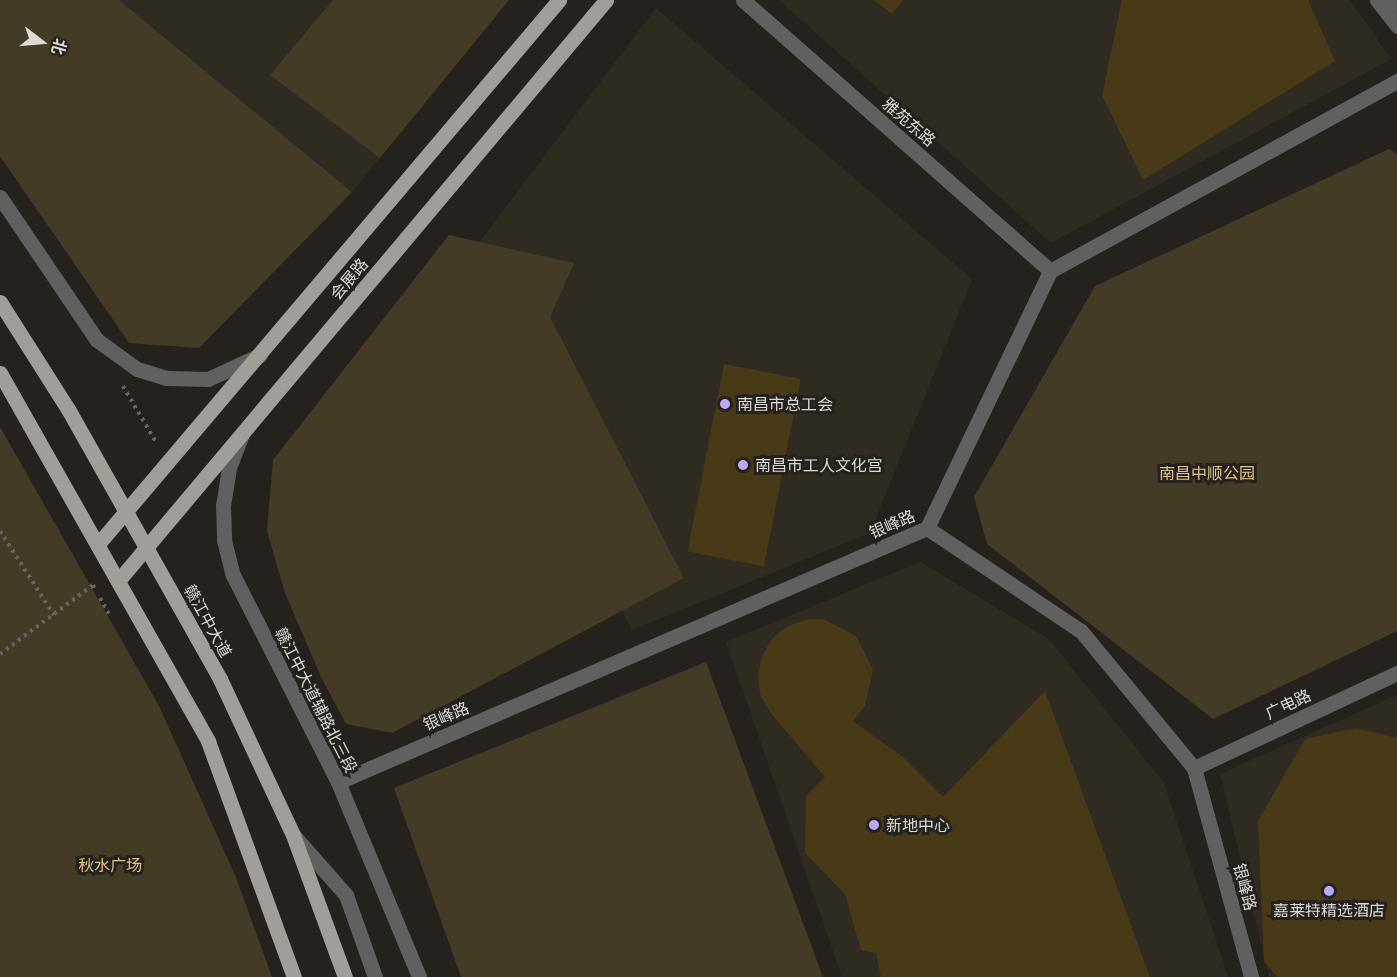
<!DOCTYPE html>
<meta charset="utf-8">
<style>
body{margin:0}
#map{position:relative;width:1397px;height:977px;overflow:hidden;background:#25221d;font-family:"Exo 2","Noto Sans SC",sans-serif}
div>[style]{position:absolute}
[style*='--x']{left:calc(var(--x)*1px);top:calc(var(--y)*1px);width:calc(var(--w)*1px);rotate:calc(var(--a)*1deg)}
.built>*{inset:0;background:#302b21}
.green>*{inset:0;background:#443b27}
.building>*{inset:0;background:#493a17;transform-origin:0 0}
.path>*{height:4px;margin-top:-2px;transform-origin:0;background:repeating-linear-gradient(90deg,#676460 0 3px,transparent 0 7.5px)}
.minor>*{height:15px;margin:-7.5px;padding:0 7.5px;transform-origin:7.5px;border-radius:7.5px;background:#62605e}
.major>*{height:15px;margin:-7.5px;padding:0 7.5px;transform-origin:7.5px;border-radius:7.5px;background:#a19e98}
.dots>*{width:16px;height:16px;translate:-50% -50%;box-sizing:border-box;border:3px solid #25221d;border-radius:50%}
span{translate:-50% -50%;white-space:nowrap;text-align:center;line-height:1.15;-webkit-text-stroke:6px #25221d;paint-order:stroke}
.street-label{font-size:16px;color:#dcdad7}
.poi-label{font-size:16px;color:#dcdad7}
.left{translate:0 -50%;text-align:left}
.park-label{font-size:16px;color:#dfc386}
.north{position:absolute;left:12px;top:12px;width:60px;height:60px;-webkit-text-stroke:4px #25221d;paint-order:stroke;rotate:106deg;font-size:16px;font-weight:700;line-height:24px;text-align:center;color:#dcdad7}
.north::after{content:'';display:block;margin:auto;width:21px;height:27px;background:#dcdad7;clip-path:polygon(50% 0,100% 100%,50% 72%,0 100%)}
</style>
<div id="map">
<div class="built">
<div style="clip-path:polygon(119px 0,509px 0,352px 192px)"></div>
<div style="clip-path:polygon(779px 0,1350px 0,1391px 59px,1051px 243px)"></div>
<div style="clip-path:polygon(656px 8px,972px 279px,870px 533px,632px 630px,449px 283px)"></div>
<div style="clip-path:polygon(920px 562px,1049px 639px,1164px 783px,1228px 977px,842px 977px,726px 642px)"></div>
<div style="clip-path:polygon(1397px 695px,1397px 977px,1269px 977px,1220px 774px)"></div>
</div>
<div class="green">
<div style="clip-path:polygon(0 0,119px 0,352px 192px,199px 348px,129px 343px,0 156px)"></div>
<div style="clip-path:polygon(333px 0,509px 0,380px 158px,270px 75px)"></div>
<div style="clip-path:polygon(1389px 149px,1397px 154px,1397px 631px,1213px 719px,987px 544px,974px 497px,1095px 286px)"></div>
<div style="clip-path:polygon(449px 235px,574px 263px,550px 317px,684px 578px,392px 733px,346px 724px,321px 677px,285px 593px,267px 531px,273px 460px)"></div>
<div style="clip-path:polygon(0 427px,159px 706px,235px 875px,272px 977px,0 977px)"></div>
<div style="clip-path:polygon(706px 662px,823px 977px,461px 977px,394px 788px)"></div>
</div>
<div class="building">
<div style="clip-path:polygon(874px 0,903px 0,892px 14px)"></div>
<div style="clip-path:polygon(1122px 0,1308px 0,1335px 61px,1143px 180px,1102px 95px)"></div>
<div style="left:724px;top:364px;width:78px;height:191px;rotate:11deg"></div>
<div style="clip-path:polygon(823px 619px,856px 636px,873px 669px,865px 706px,853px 721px,903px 757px,943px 797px,1045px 691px,1150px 977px,881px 977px,876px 953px,861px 950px,845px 894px,805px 853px,806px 796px,825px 777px,769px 711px,760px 694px,758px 674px,762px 656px,772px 639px,786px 627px,804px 620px)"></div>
<div style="clip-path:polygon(1356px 728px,1397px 738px,1397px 977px,1278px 977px,1264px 962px,1258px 821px,1305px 739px)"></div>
</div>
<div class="path">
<div style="--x:123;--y:386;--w:67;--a:59.6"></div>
<div style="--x:0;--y:531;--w:100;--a:57.3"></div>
<div style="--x:100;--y:598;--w:18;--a:61"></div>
<div style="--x:0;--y:654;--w:116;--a:-36.6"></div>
<div style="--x:93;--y:585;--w:4;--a:63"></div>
</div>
<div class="minor">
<div style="--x:743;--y:0;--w:409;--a:41.4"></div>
<div style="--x:1377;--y:0;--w:33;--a:52"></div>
<div style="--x:1393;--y:0;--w:6;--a:51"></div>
<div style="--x:0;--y:197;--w:173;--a:55.9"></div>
<div style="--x:97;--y:340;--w:49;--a:35.9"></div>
<div style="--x:137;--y:369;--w:30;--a:17"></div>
<div style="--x:166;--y:378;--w:42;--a:1.4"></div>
<div style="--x:208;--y:379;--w:57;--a:-24.8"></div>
<div style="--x:242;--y:434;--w:36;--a:111"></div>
<div style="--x:229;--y:468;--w:38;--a:99"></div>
<div style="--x:223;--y:506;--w:34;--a:88"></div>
<div style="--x:224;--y:540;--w:36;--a:76"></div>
<div style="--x:233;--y:575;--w:232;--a:63.1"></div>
<div style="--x:338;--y:782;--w:211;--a:67.4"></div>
<div style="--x:927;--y:528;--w:285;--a:-64.4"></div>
<div style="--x:1050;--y:271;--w:396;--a:-28.7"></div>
<div style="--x:1194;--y:768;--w:224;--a:-25.1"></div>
<div style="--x:338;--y:782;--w:641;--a:-23.33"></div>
<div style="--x:927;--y:528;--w:185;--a:33.8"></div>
<div style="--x:1081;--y:631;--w:178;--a:50.5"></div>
<div style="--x:1194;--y:768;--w:217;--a:74.7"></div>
<div style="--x:294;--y:836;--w:79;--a:48.6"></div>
<div style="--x:346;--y:895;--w:87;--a:70.5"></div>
</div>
<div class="major">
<div style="--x:0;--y:302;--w:127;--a:57.6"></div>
<div style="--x:68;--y:409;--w:310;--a:60.6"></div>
<div style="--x:220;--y:679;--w:172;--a:64.9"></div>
<div style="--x:293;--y:835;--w:151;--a:69.9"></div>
<div style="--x:0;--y:373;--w:423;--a:60.5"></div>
<div style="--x:208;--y:741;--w:251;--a:70"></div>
<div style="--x:99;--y:543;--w:712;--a:-49.73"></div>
<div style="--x:118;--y:581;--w:759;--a:-49.97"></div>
</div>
<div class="dots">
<div style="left:725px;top:404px;background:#bda9f5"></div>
<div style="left:743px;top:465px;background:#bda9f5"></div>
<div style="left:874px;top:825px;background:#bda9f5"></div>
<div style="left:1329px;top:891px;background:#bda9f5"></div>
</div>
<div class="street-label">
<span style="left:909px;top:122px;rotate:41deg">雅苑东路</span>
<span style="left:349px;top:279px;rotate:-50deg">会展路</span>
<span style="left:892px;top:524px;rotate:-23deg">银峰路</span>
<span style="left:208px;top:621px;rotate:61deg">赣江中大道</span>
<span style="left:316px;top:700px;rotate:63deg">赣江中大道辅路北三段</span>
<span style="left:1288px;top:704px;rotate:-25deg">广电路</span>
<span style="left:446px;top:716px;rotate:-23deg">银峰路</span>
<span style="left:1245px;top:887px;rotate:75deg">银峰路</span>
</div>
<div class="poi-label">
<span class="left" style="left:737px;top:404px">南昌市总工会</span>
<span class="left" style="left:755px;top:465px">南昌市工人文化宫</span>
<span class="left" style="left:886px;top:825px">新地中心</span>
<span style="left:1329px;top:910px">嘉莱特精选酒店</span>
</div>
<div class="park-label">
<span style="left:1207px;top:473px">南昌中顺公园</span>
<span style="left:110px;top:865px">秋水广场</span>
</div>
<div class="north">北</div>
</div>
